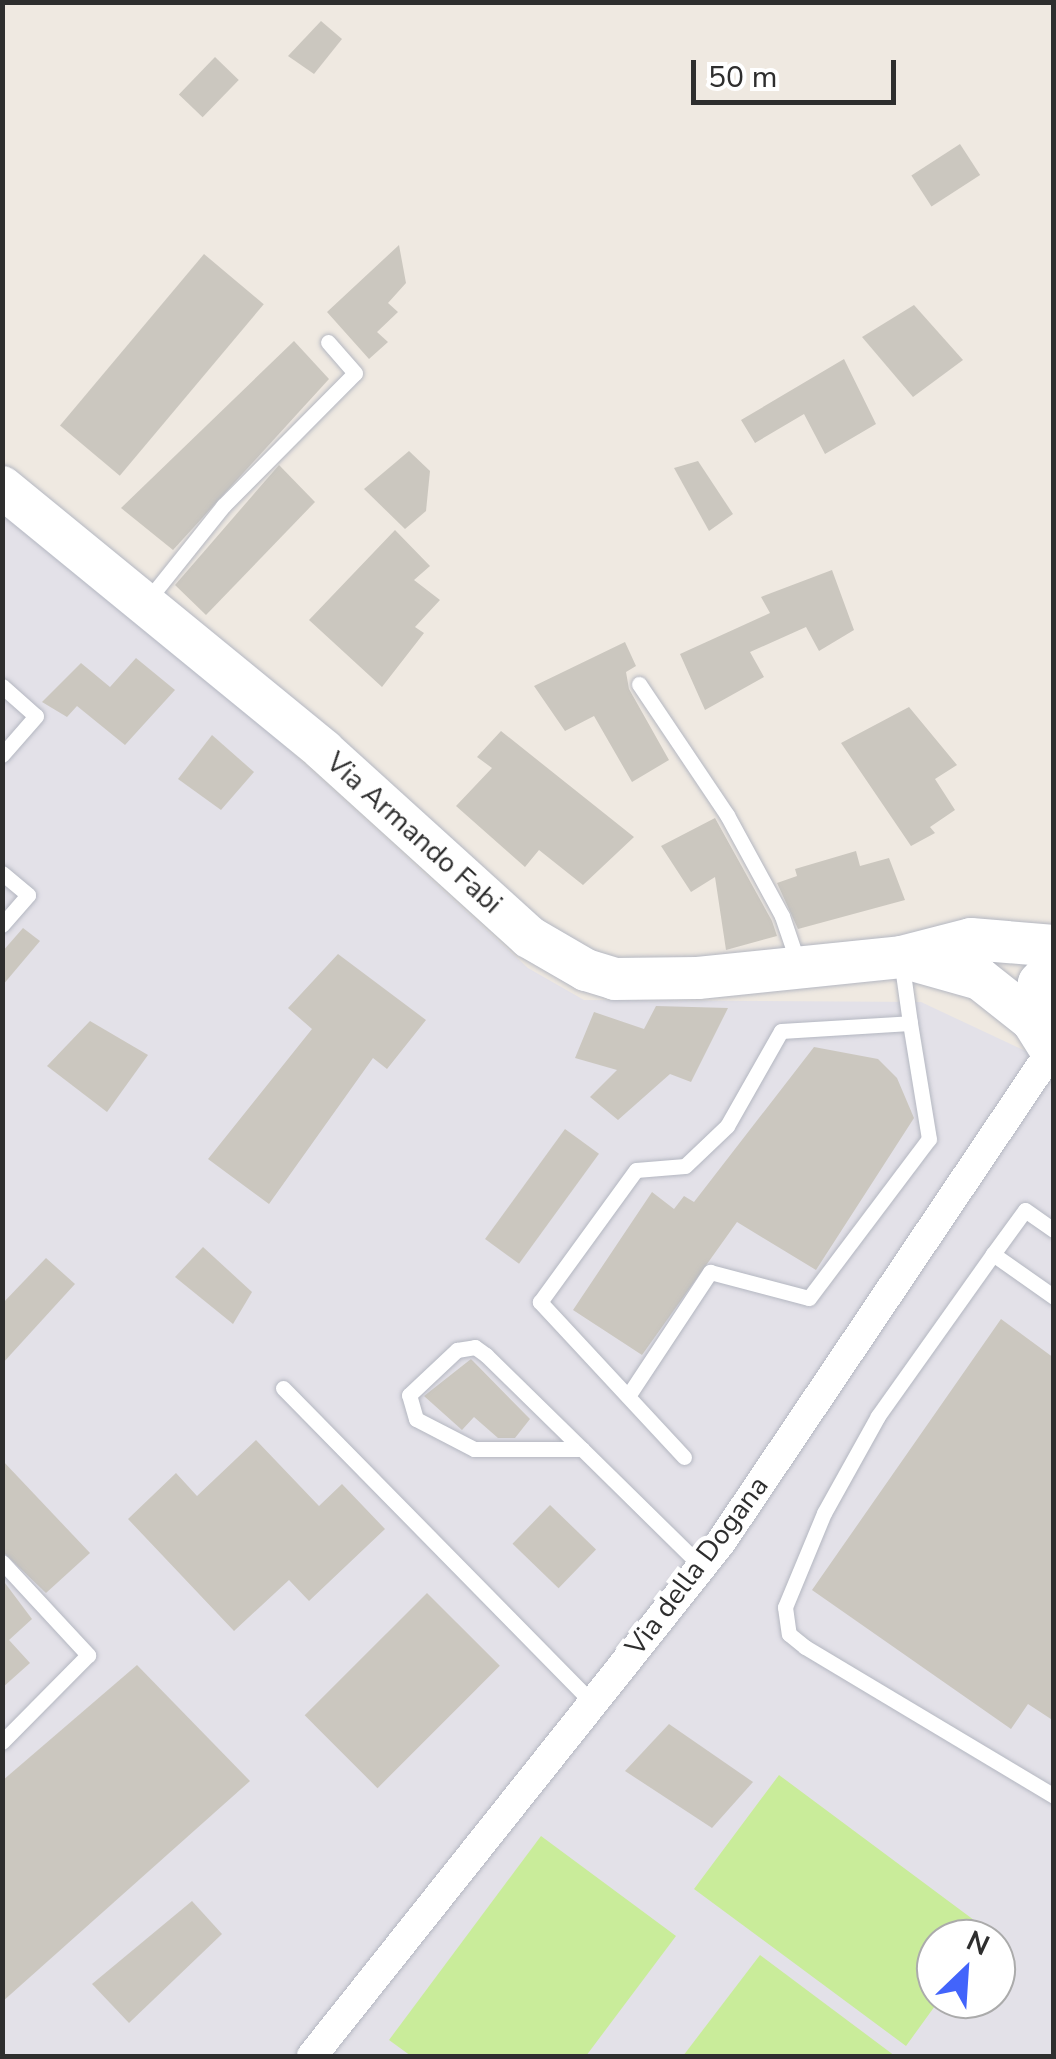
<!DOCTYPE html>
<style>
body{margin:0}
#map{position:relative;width:1056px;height:2059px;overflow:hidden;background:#efe9e1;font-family:"Nunito Sans",sans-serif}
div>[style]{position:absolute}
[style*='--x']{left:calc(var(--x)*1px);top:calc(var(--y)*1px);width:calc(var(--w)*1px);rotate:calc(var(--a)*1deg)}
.industrial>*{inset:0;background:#e3e1e8}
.pitch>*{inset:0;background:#c9ec9a}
.building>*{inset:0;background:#cbc7bf;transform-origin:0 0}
.roads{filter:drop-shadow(0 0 2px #b4b7c1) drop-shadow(0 0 2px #b4b7c1)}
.lane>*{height:15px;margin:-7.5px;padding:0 7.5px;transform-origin:7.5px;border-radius:7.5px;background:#fff}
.street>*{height:30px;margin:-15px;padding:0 15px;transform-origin:15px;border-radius:15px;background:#fff}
.secondary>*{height:42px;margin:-21px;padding:0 21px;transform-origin:21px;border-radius:21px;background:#fff}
span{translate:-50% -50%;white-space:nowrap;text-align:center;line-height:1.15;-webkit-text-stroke:9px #fff;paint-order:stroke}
.street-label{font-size:28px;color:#2e2e2e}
.frame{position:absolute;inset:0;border:5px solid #2e2e2e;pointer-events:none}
.north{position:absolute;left:916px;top:1919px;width:100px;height:100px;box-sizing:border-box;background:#fff;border:2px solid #ababab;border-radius:50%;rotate:25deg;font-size:28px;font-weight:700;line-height:40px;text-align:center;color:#2e2e2e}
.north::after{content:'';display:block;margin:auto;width:35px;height:45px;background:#4264fb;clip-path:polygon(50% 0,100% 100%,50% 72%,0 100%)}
.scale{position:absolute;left:691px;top:60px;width:205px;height:45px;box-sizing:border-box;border:5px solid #2e2e2e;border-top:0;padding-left:12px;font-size:30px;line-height:35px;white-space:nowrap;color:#2e2e2e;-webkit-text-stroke:8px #fff;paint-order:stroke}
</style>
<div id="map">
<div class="industrial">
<div style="clip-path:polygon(evenodd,2px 510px,204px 672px,528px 968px,584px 1000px,921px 1002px,1053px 1064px,1053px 2056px,3px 2056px,2px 510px,936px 1939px,996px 1939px,996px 1999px,936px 1999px,936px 1939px)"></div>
</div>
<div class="pitch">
<div style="clip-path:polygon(779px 1775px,990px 1932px,985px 1939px,936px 1939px,940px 1999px,906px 2046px,694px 1889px)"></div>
<div style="clip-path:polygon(541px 1836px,676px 1936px,586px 2056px,411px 2056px,389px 2040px)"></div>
<div style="clip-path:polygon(760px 1955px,895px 2056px,683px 2056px)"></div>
</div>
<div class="building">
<div style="clip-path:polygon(321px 21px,342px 39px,314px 74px,288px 56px)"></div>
<div style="left:215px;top:57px;width:33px;height:52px;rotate:44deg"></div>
<div style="left:960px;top:144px;width:37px;height:58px;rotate:57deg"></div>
<div style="clip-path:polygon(399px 245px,406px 283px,388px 303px,398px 312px,377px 332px,388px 342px,369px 359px,327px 312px)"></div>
<div style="left:204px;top:254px;width:78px;height:224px;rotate:40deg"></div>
<div style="clip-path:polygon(914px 305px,963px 360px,913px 397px,862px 337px)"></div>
<div style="clip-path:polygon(294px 341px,329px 379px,173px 550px,121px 508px)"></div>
<div style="clip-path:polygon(844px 359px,876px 424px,825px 454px,804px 414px,755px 443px,741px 420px)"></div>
<div style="clip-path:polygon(409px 451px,430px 471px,426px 511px,405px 529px,364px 489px)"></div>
<div style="clip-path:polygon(698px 461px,733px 514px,709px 531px,674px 468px)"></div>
<div style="clip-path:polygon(279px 465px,315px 502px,206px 615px,175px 585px)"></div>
<div style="clip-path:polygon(395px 530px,430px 566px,414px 580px,440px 600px,415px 627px,424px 633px,382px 687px,309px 620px)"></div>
<div style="clip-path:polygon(832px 570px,854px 630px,819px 651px,806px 627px,750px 652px,764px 677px,705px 710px,680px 654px,770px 613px,761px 597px)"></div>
<div style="clip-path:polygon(625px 642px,636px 666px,626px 672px,629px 689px,669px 760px,632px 782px,594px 716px,565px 731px,534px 686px)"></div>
<div style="clip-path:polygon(136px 658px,175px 690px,125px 745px,77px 706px,67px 717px,42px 702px,81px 663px,110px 687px)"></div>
<div style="clip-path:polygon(909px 707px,957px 765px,935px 779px,955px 810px,930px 827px,935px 833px,911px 846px,841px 743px)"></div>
<div style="clip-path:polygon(501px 731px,634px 837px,583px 885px,539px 850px,525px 867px,456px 806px,492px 768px,477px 757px)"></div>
<div style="clip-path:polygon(212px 735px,254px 772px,221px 810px,178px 779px)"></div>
<div style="clip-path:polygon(715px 818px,772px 921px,777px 936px,726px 950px,715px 877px,691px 892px,661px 846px)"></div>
<div style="clip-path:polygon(856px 851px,860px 866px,889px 858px,905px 900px,798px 929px,777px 883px,797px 876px,795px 869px)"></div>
<div style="clip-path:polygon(23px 928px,40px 941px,2px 986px,2px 952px)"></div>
<div style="clip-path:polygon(338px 954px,426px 1020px,387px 1069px,373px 1058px,269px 1204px,208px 1159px,312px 1029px,288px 1008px)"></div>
<div style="clip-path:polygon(656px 1006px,728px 1008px,691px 1082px,670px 1074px,618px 1120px,590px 1097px,617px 1070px,575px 1058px,594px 1012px,644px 1029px)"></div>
<div style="clip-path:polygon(90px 1021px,148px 1055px,107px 1112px,47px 1066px)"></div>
<div style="clip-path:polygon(814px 1047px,878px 1059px,897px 1078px,914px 1118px,816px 1270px,737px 1222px,642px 1355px,573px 1310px,652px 1192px,674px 1209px,684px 1196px,694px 1202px)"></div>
<div style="left:565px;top:1129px;width:42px;height:136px;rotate:36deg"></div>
<div style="clip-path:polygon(203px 1247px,252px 1292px,233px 1324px,175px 1277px)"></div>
<div style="clip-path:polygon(46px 1258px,75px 1284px,2px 1364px,2px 1304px)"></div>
<div style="clip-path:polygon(1001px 1319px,1054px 1358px,1054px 1721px,1028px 1704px,1011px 1729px,812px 1590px)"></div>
<div style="clip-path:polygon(471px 1359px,530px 1419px,515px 1438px,498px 1438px,474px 1417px,462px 1430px,424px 1396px)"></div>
<div style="clip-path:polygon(256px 1440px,319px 1506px,342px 1484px,385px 1529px,309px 1601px,289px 1580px,234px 1631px,128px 1519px,176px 1473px,197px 1496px)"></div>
<div style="clip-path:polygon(2px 1460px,90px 1553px,46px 1593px,2px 1551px)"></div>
<div style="left:550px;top:1505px;width:64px;height:54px;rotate:44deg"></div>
<div style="clip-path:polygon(2px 1579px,32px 1619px,9px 1640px,30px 1663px,2px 1688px)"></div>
<div style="left:427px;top:1593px;width:103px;height:173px;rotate:45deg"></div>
<div style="clip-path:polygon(137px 1665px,250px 1781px,2px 2002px,2px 1781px)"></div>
<div style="clip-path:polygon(669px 1724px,753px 1782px,712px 1828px,625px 1771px)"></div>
<div style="clip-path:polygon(192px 1901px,222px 1934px,129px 2023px,92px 1984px)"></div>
</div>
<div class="roads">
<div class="lane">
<div style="--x:147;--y:601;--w:122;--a:-51.3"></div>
<div style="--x:223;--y:506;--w:187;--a:-45.2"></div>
<div style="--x:355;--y:373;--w:41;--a:-131.1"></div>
<div style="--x:639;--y:684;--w:158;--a:56.1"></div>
<div style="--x:727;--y:815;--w:115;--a:61.4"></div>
<div style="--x:782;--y:916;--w:53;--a:71.2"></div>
<div style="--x:2;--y:686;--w:45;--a:41.4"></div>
<div style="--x:36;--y:716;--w:52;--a:131.1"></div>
<div style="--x:2;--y:873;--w:34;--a:40"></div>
<div style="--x:28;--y:895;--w:40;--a:131"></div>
<div style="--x:993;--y:1254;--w:54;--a:-54"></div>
<div style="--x:1025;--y:1210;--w:35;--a:35"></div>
<div style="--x:1054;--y:1297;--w:75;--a:-144.8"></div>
<div style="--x:993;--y:1254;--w:199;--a:125.4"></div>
<div style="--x:878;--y:1416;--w:111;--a:119.1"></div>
<div style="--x:824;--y:1513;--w:102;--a:112.5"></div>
<div style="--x:785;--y:1607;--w:27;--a:82"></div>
<div style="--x:789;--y:1634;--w:21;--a:39"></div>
<div style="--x:805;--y:1647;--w:290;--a:30.9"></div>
<div style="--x:283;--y:1388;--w:441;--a:45.5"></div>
<div style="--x:628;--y:1396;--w:149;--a:-56.5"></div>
<div style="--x:710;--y:1272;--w:102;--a:14.7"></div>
<div style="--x:809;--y:1298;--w:199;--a:-53"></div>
<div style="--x:929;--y:1139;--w:118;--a:-99.3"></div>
<div style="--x:582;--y:1449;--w:108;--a:180"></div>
<div style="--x:474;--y:1449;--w:65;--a:-152.7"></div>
<div style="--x:416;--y:1419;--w:25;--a:-106"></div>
<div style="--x:409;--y:1395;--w:66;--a:-43.2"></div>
<div style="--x:457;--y:1350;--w:18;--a:-9"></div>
<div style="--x:475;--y:1347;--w:14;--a:36"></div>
<div style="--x:486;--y:1355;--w:134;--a:44.4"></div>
<div style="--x:582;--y:1449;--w:167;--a:44.5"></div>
<div style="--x:684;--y:1457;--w:212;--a:-132.9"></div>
<div style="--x:540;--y:1302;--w:163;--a:-54"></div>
<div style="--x:636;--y:1170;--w:49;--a:-4.7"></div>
<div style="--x:685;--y:1166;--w:58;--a:-43.6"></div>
<div style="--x:727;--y:1126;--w:109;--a:-60.4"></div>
<div style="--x:781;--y:1031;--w:129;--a:-3.5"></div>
<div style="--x:910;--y:1023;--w:65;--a:-98"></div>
<div style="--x:2;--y:1562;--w:127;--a:47.2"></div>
<div style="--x:88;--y:1655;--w:122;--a:134.7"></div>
</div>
<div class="street">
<div style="--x:312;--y:2056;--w:657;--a:-51.49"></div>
<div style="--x:721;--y:1542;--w:589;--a:-56.07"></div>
</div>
<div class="secondary">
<div style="--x:2;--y:487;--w:416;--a:39.3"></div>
<div style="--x:324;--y:751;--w:277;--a:42.2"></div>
<div style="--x:529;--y:937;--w:66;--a:30.1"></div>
<div style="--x:586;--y:970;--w:30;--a:17"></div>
<div style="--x:615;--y:979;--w:83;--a:-0.7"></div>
<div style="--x:698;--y:978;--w:204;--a:-5.9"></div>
<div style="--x:901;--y:957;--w:72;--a:-14.4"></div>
<div style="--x:971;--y:939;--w:83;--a:4.8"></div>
<div style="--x:902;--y:957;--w:81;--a:15.8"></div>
<div style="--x:980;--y:979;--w:66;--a:38.3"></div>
<div style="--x:1054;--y:966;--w:23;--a:131"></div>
<div style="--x:1039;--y:983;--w:38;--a:101"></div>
<div style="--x:1032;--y:1020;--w:41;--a:57.8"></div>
</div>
</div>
<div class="street-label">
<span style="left:414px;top:833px;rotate:42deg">Via Armando Fabi</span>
<span style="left:697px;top:1566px;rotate:-53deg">Via della Dogana</span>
</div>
<div class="frame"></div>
<div class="north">N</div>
<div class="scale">50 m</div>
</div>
